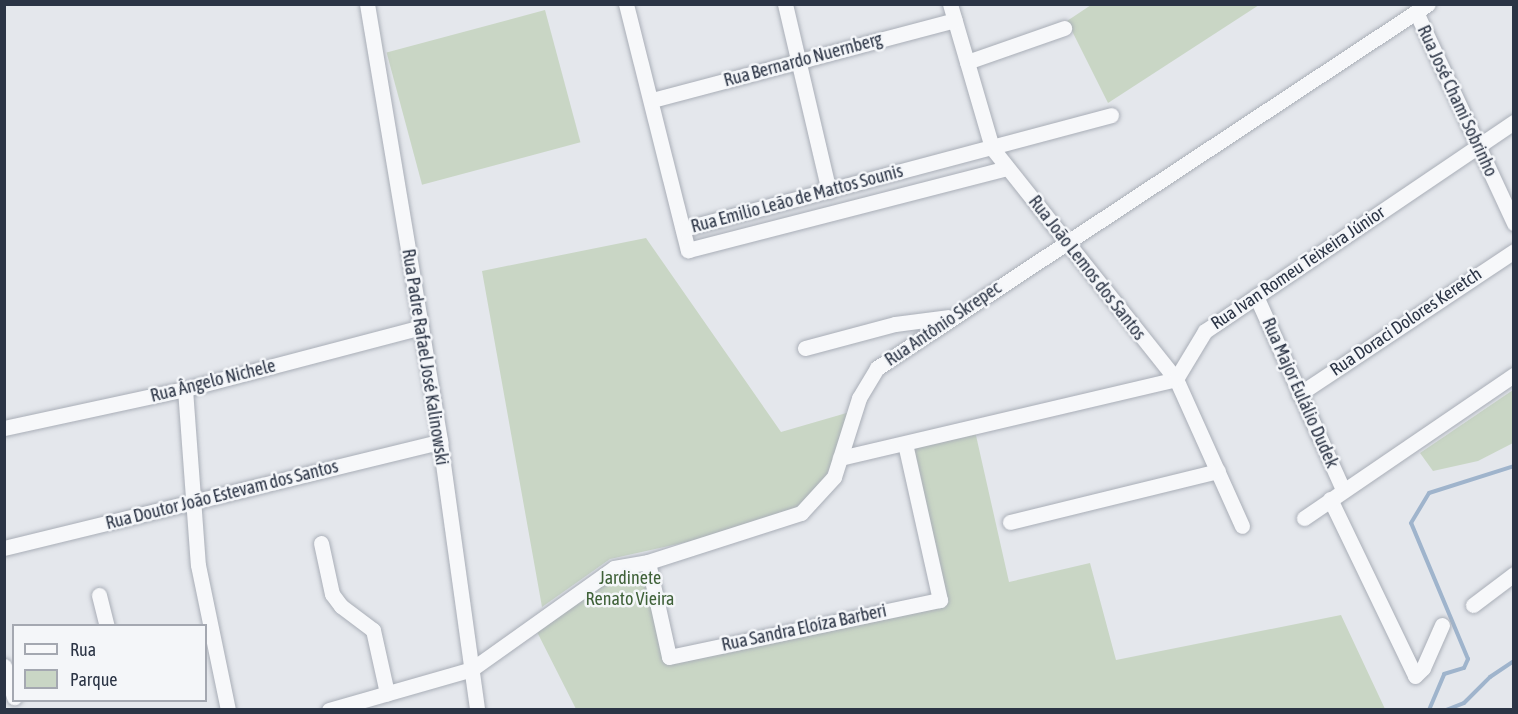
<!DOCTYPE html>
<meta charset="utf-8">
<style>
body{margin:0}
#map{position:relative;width:1518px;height:714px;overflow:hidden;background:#e4e7ec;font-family:"Asap Condensed",sans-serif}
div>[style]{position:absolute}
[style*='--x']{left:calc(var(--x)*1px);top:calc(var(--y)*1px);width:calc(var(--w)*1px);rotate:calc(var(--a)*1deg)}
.green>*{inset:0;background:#c9d6c5;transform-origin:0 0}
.stream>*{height:4px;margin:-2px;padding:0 2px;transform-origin:2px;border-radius:2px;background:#9fb4cc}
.roads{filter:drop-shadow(0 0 2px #a9aeb7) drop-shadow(0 0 2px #a9aeb7)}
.minor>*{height:15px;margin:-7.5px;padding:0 7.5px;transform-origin:7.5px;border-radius:7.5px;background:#f7f8fa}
span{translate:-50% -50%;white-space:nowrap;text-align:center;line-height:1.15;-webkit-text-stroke:5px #f4f6f9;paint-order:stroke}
.street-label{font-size:18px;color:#2b3445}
.park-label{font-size:18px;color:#3f6138}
.frame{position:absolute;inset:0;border:6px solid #2b3445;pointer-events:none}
.legend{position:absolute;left:12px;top:624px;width:195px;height:78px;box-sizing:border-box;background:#f4f6f9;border:2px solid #a4a8b1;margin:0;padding:8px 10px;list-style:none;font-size:18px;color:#2b3445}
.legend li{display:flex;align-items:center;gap:12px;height:30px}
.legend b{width:30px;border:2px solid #a4a8b1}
</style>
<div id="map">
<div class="green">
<div style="clip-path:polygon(1091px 5px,1259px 5px,1108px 103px,1067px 21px)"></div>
<div style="left:545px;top:10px;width:137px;height:164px;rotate:75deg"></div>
<div style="clip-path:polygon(646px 238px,781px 432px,850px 412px,834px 461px,811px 503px,705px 538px,610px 559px,542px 607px,482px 271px)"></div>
<div style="clip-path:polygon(1513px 390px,1513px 443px,1478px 461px,1433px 471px,1420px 453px)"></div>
<div style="clip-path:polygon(975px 431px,1009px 582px,1090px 563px,1116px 660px,1341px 615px,1385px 709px,576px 709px,533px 624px,590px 583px,648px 562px,669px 656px,946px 598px,913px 447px)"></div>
</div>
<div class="stream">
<div style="--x:1429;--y:710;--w:39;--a:-67"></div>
<div style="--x:1444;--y:674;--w:21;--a:-17"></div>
<div style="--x:1464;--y:668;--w:10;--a:-66"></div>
<div style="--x:1468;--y:659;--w:147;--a:-112.7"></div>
<div style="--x:1411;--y:523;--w:35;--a:-59"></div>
<div style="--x:1429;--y:493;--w:89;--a:-17.6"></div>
<div style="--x:1446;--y:710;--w:19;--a:-21"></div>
<div style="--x:1464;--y:703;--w:37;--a:-45"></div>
<div style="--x:1490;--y:677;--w:29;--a:-34"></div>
</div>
<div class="roads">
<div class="minor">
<div style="--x:367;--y:4;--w:444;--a:80.5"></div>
<div style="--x:440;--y:442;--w:271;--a:82.1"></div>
<div style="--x:626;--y:4;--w:254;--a:75.9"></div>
<div style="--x:688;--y:250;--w:329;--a:-14.4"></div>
<div style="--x:785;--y:4;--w:192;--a:76.8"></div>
<div style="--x:950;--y:4;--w:150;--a:73.7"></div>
<div style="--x:992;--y:148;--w:295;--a:51.5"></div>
<div style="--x:1176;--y:379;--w:161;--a:65.8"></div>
<div style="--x:1416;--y:12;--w:233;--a:65.1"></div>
<div style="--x:967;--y:62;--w:103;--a:-19.3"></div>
<div style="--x:652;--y:100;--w:313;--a:-14.8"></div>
<div style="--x:683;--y:229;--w:443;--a:-14.9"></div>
<div style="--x:1256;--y:296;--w:213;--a:65.8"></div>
<div style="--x:805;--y:348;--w:93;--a:-14.9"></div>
<div style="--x:895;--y:324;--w:53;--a:-7.5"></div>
<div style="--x:185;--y:389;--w:176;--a:85.8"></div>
<div style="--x:198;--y:565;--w:148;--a:78.3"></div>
<div style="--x:1299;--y:394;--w:258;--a:-33.6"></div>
<div style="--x:4;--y:428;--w:185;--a:-12.2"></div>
<div style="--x:185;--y:389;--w:244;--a:-14.7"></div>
<div style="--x:840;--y:458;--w:345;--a:-13.2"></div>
<div style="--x:1176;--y:379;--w:56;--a:-58.9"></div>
<div style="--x:1205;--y:331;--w:373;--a:-34.1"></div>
<div style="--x:1330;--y:499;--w:196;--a:64.3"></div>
<div style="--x:1415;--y:676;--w:11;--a:-45"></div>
<div style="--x:1423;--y:668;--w:47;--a:-66.2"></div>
<div style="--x:1304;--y:518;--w:254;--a:-34.3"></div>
<div style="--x:1010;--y:522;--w:214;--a:-13.8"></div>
<div style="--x:321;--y:543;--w:52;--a:77.8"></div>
<div style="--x:332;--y:594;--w:15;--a:53"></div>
<div style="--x:341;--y:606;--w:40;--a:37"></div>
<div style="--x:373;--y:630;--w:65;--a:77.5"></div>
<div style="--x:4;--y:548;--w:449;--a:-13.7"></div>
<div style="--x:648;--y:562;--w:97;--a:77.5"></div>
<div style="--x:669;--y:657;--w:277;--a:-11.9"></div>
<div style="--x:940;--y:600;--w:160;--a:-102.6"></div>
<div style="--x:99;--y:595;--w:32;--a:76"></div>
<div style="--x:1473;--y:605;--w:51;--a:-37.1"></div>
<div style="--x:4;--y:666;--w:33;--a:72"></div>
<div style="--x:329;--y:710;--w:149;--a:-16"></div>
<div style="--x:472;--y:669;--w:174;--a:-35.4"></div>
<div style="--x:614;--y:568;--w:35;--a:-10"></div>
<div style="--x:648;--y:562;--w:161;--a:-17.8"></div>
<div style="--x:801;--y:513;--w:49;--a:-47.5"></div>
<div style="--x:834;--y:477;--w:83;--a:-72.4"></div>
<div style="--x:859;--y:398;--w:35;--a:-59"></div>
<div style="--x:877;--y:368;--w:660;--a:-33.45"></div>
</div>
</div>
<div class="street-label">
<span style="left:803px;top:60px;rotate:-15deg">Rua Bernardo Nuernberg</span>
<span style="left:1457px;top:101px;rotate:65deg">Rua José Chami Sobrinho</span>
<span style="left:797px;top:199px;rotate:-15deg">Rua Emilio Leão de Mattos Sounis</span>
<span style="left:1087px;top:268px;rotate:52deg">Rua João Lemos dos Santos</span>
<span style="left:1298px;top:268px;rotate:-34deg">Rua Ivan Romeu Teixeira Júnior</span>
<span style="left:1406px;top:322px;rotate:-34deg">Rua Doraci Dolores Keretch</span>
<span style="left:943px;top:324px;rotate:-34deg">Rua Antônio Skrepec</span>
<span style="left:425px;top:357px;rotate:81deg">Rua Padre Rafael José Kalinowski</span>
<span style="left:213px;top:381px;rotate:-14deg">Rua Ângelo Nichele</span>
<span style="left:1300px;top:393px;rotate:66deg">Rua Major Eulálio Dudek</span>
<span style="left:222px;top:495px;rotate:-14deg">Rua Doutor João Estevam dos Santos</span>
<span style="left:804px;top:628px;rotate:-12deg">Rua Sandra Eloíza Barberi</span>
</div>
<div class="park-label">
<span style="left:630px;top:589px">Jardinete<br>Renato Vieira</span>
</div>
<div class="frame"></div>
<ul class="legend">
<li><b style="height:8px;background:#f7f8fa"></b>Rua</li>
<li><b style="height:16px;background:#c9d6c5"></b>Parque</li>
</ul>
</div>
